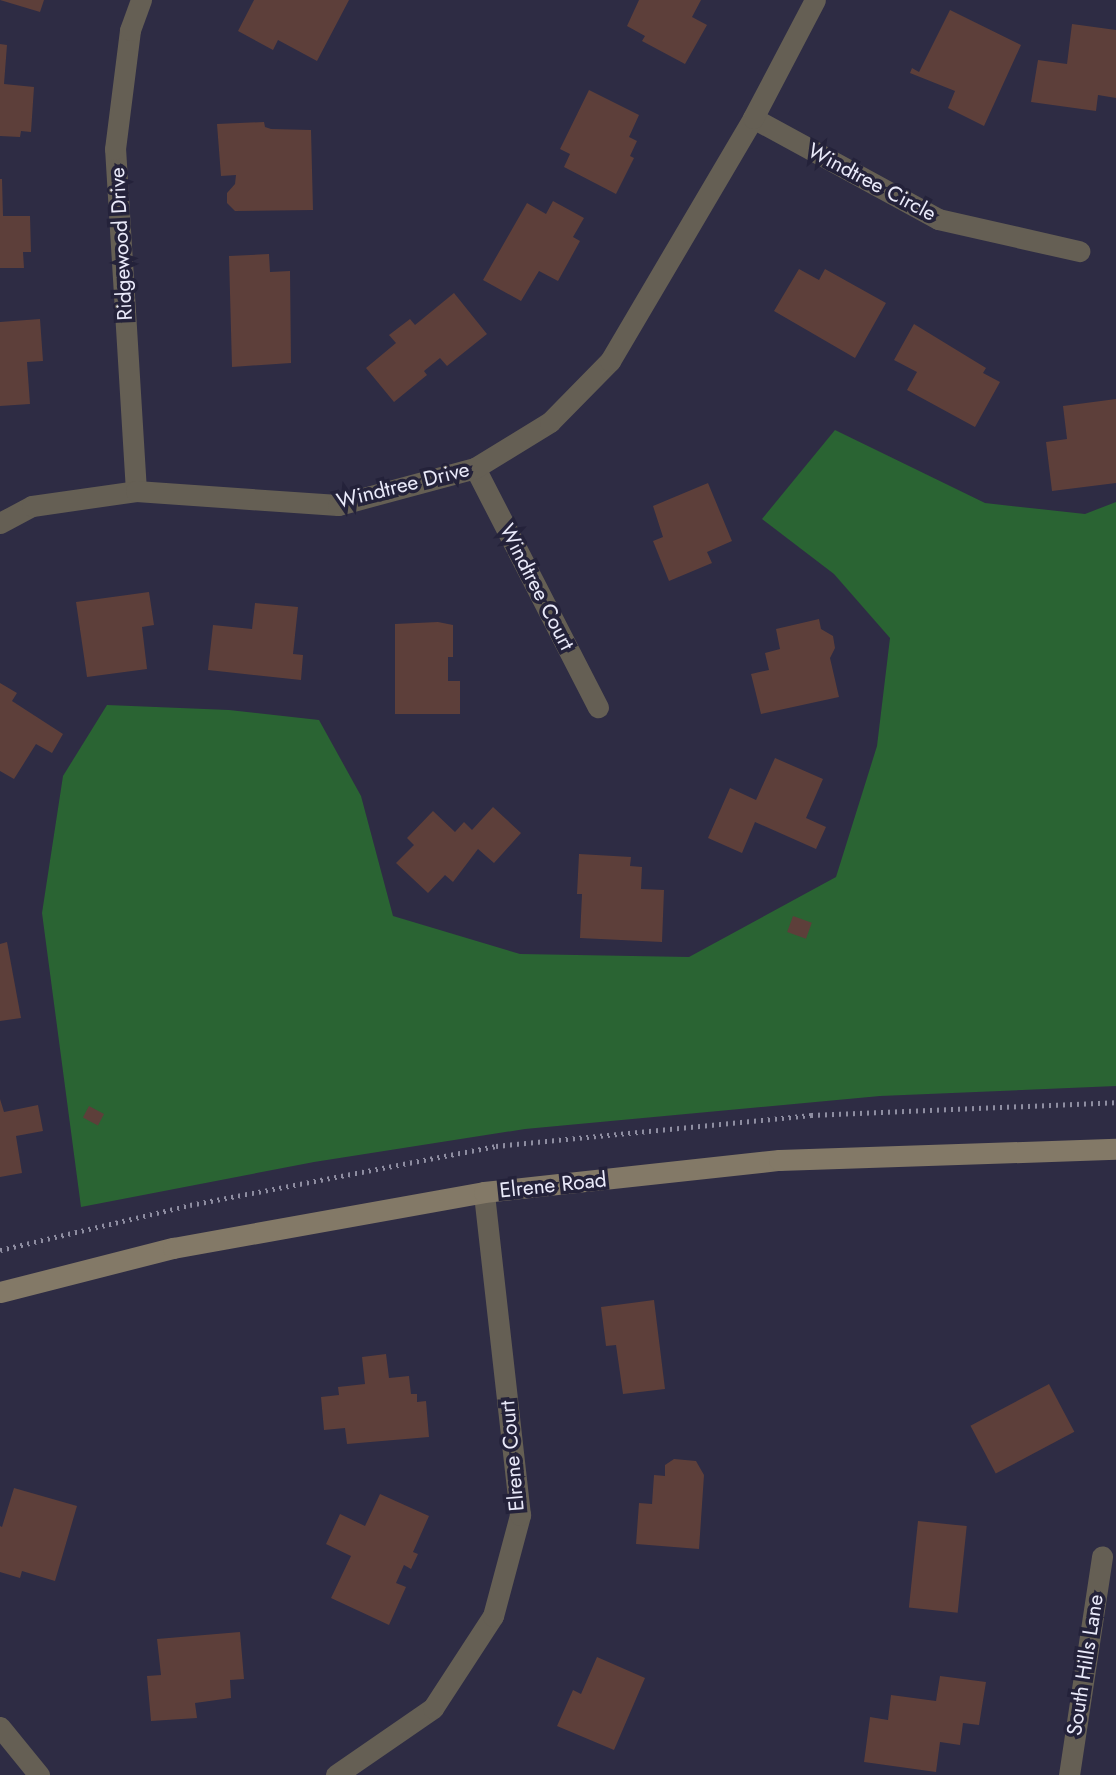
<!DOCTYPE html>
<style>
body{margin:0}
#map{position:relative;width:1116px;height:1775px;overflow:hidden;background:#2e2c44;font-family:Jost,sans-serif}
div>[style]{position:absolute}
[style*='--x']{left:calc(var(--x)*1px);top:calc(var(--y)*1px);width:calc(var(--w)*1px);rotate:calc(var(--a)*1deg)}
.forest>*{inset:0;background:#2a6433}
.building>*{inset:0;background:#5d3f3a;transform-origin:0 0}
.path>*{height:4.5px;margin-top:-2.25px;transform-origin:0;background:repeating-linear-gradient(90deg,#8e8da1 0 2px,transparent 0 7px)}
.street>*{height:21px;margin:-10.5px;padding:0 10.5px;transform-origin:10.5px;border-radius:10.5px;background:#655f54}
.secondary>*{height:21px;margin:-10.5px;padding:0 10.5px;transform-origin:10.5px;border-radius:10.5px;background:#837967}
span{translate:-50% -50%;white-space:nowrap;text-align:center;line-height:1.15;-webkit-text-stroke:7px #24223a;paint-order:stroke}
.street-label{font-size:21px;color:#eaeafa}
</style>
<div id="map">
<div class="forest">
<div style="clip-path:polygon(835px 430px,985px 503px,1085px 514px,1116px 502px,1116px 1086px,880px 1096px,525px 1129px,314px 1162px,81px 1207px,42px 913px,63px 776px,107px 705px,229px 710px,319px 720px,361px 796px,393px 916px,520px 954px,689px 957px,836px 877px,877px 746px,890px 638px,834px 574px,762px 519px)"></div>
</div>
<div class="building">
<div style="clip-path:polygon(0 0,44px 0,40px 12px)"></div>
<div style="clip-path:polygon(254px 0,349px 0,317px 61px,278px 40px,273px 50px,238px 31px)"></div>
<div style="clip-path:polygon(639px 0,701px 0,692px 17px,707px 25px,685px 64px,642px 41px,645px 36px,627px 26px)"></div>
<div style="clip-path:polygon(950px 10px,1021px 45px,984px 126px,948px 108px,955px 91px,910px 73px,912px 68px,919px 72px)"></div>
<div style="clip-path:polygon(1072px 24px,1116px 30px,1116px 98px,1098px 95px,1096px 111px,1031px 102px,1038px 60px,1067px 64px)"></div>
<div style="clip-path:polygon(0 44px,7px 45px,4px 84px,34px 87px,31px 132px,21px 131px,20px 137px,0 136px)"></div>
<div style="clip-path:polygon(589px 90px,639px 115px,629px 137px,637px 141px,630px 156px,634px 158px,616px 194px,564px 167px,570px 154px,560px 149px)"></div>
<div style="clip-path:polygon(264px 122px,265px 127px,271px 129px,311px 130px,313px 210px,235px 211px,227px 203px,227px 193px,235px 184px,236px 175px,221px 176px,217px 124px)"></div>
<div style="clip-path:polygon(0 179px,2px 179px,3px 216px,30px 216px,31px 252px,23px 252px,24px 268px,0 268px)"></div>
<div style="clip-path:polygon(553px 201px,584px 218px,573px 237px,580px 241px,558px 281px,539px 271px,521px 301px,483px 280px,527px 203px,546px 214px)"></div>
<div style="clip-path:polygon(269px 254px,270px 272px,290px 271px,291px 363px,232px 367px,229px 256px)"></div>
<div style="clip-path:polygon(799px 269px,819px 280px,825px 269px,886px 303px,855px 358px,774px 311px)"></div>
<div style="clip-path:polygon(454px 293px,487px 334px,447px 366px,440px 358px,424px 371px,427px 375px,394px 402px,366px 368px,396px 343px,389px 335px,410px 319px,415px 325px)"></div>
<div style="clip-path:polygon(40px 319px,43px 361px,27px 362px,30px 404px,0 406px,0 322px)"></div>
<div style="clip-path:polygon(914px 324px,986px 368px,983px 373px,1000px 382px,975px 427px,907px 390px,917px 372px,894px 360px)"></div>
<div style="clip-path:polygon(1116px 399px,1116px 483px,1052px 491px,1046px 442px,1067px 439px,1063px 406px)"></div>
<div style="clip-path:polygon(708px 483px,732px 541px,707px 552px,712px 563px,669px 581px,653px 541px,663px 537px,653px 506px)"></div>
<div style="clip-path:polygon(149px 592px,154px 625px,142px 627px,147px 669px,87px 677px,76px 602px)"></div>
<div style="clip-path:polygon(255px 603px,298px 607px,293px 654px,303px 655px,301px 680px,208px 670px,213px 625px,252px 629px)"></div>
<div style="clip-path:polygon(819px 619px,821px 629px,833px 636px,835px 648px,830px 658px,839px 697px,761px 714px,751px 674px,769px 670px,765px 653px,780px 649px,776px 629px)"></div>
<div style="clip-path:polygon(438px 622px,453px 625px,453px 657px,448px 657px,448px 681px,460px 681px,460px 714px,395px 714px,395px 624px)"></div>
<div style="clip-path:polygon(0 683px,17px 693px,12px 701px,63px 734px,52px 753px,36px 744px,14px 779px,0 771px)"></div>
<div style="clip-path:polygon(775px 758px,823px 779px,806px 818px,826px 827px,816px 849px,755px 822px,742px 853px,708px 838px,730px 788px,756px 800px)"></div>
<div style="clip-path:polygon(493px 807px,521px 833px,494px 863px,478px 849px,453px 882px,445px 875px,428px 893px,396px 863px,414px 845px,407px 838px,433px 811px,455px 832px,464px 822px,472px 830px)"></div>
<div style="clip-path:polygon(579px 854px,631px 857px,630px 866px,642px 867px,641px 889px,664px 890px,662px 942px,580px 938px,582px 894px,577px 894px)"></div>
<div style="left:793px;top:916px;width:20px;height:17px;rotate:20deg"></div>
<div style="clip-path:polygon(7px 942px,21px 1018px,0 1021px,0 944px)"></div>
<div style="clip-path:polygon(0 1099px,4px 1112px,38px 1105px,43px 1131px,16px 1136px,22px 1173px,0 1177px)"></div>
<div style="left:89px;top:1106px;width:17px;height:13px;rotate:28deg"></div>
<div style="clip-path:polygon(654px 1300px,665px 1389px,623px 1394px,616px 1345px,606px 1346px,601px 1307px)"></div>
<div style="clip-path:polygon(386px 1354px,389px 1378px,409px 1376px,411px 1394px,417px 1394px,417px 1402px,426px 1401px,429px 1437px,347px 1444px,345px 1428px,324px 1430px,321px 1397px,339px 1395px,338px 1387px,365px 1384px,362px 1357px)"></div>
<div style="left:1049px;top:1384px;width:54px;height:89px;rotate:62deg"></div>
<div style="clip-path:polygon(674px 1459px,696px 1461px,704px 1475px,699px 1549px,636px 1544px,639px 1503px,652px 1504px,654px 1475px,665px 1476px,665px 1465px)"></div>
<div style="clip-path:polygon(14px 1488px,77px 1506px,55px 1581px,22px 1571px,20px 1578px,0 1572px,0 1526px,2px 1527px)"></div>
<div style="clip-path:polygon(380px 1494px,429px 1516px,413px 1552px,418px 1554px,411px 1569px,404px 1565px,396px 1583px,406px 1587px,389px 1625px,331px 1598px,351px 1556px,326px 1544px,340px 1514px,365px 1526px)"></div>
<div style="left:918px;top:1521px;width:49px;height:87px;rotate:6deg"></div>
<div style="clip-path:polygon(240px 1632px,244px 1679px,230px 1680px,231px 1698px,195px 1703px,197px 1718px,151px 1721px,147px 1676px,161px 1675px,157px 1639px)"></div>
<div style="clip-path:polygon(597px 1657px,645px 1678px,614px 1750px,557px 1726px,573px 1690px,581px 1694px)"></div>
<div style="clip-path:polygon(940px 1676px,986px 1682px,979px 1725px,963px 1723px,960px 1745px,940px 1742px,936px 1772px,864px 1762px,870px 1717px,888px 1720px,891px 1695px,936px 1701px)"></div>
</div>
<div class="path">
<div style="--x:0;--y:1250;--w:195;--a:-13.3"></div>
<div style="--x:190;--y:1205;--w:312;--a:-10.9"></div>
<div style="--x:496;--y:1146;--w:317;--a:-5.6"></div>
<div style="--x:811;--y:1115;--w:305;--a:-2.4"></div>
</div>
<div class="street">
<div style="--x:753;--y:118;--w:211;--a:28.6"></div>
<div style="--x:938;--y:219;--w:145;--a:12.8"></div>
<div style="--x:475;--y:468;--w:269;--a:62.8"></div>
<div style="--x:136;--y:491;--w:343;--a:-93.5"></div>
<div style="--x:115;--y:149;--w:120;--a:-82.8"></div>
<div style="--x:130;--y:30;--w:32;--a:-70"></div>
<div style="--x:0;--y:523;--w:36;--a:-28"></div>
<div style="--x:32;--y:506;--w:105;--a:-8.2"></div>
<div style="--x:136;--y:491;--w:202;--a:4"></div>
<div style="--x:338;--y:505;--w:142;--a:-15.1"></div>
<div style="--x:475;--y:468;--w:88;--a:-31.5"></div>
<div style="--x:550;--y:422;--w:86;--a:-45.5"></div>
<div style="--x:610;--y:361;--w:282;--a:-59.5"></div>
<div style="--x:753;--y:118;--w:133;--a:-62.3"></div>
<div style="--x:0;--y:1727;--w:62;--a:50.9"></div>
<div style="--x:336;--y:1775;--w:118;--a:-34.6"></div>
<div style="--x:433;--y:1708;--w:110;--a:-56.9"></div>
<div style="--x:493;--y:1616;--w:105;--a:-75"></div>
<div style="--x:520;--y:1515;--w:325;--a:-96.4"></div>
<div style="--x:1069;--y:1775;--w:221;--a:-81.4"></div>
</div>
<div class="secondary">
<div style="--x:0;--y:1292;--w:179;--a:-14.3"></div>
<div style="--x:173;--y:1248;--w:316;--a:-10.2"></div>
<div style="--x:484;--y:1192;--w:297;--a:-6.2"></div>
<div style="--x:779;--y:1160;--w:337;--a:-1.9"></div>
</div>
<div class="street-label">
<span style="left:872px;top:182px;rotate:28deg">Windtree Circle</span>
<span style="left:121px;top:244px;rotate:-93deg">Ridgewood Drive</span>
<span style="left:403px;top:485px;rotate:-14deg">Windtree Drive</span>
<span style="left:537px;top:587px;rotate:63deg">Windtree Court</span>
<span style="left:553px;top:1185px;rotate:-6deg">Elrene Road</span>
<span style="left:512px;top:1456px;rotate:-95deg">Elrene Court</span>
<span style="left:1085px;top:1665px;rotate:-81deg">South Hills Lane</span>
</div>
</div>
